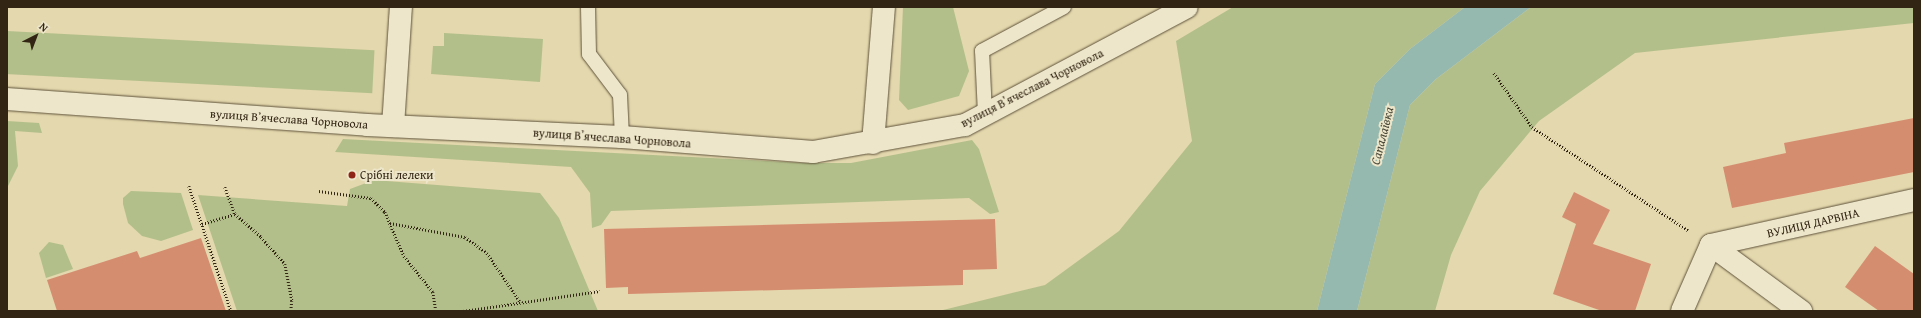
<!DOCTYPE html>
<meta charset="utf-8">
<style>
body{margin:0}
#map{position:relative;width:1921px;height:318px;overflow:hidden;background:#e4d8ae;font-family:"Gentium Book Plus",serif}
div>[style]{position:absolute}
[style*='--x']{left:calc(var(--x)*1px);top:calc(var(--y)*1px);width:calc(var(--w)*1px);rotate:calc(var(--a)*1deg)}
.green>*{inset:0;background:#b3bf8b;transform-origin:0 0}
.water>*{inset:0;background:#96b9af}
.building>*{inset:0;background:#d58d70}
.path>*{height:2.5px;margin-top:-1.25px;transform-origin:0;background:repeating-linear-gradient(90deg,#322513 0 1px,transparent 0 3px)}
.roads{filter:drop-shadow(0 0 1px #5e523a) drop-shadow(0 0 1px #5e523a)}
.service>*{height:14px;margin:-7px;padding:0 7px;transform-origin:7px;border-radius:7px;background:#ede6ca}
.minor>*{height:22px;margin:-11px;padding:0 11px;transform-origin:11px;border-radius:11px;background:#ede6ca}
.tertiary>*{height:22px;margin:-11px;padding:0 11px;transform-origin:11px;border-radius:11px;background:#ede6ca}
.dots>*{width:11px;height:11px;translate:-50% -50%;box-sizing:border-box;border:2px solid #ede6ca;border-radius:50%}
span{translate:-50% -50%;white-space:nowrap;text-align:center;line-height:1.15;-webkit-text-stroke:4px #ede6ca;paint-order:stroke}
.street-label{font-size:12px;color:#322513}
.poi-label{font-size:12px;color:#322513}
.left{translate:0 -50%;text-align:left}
.water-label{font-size:13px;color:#4b4a3a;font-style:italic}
.frame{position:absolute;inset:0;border:8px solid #322513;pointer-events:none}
.north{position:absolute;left:16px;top:16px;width:40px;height:40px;-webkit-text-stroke:3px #ede6ca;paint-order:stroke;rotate:42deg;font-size:11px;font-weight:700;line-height:16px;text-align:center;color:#322513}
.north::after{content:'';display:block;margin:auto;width:14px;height:18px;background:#322513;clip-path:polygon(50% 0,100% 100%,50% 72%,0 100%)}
</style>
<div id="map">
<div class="green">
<div style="clip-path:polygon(903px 7px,953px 7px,969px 71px,959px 96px,908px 110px,899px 100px)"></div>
<div style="clip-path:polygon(1233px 7px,1465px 7px,1410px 49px,1375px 84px,1317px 311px,939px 311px,1045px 285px,1119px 231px,1192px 141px,1176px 41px)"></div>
<div style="clip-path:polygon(1531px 7px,1914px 7px,1914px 23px,1635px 53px,1539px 121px,1480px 191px,1451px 255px,1435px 311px,1357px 311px,1410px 105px,1436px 79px)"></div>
<div style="left:7px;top:31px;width:368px;height:43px;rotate:3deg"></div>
<div style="clip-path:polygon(444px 33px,543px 39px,540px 82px,431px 74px,433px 46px,444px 46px)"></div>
<div style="clip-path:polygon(7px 121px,39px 123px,42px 133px,15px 131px,18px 166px,7px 188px)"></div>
<div style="clip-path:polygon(343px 139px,805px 163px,851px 163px,972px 140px,979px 149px,999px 212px,990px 214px,969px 198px,611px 211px,601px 225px,592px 228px,590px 193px,571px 167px,335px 152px)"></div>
<div style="clip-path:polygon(374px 180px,540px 193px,559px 218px,598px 311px,237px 311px,198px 195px,347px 206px,350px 189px)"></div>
<div style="clip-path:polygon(131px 191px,181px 193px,193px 230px,161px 241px,142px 236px,128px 223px,123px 204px,123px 198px)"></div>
<div style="clip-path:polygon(49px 242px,63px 245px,73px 269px,46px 278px,39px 253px)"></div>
</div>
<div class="water">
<div style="clip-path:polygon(1465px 7px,1531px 7px,1436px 79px,1410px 105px,1357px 311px,1317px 311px,1375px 84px,1410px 49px)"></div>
</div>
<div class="building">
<div style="clip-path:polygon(1914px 118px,1914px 172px,1732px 208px,1723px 167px,1786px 153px,1784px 143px)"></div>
<div style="clip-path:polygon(1574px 192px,1610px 210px,1593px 244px,1651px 264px,1635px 311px,1602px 311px,1553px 294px,1576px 224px,1562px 217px)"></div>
<div style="clip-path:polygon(995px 219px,997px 269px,963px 270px,963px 285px,628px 294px,628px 287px,606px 288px,604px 229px)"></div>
<div style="clip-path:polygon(201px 238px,226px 311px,57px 311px,47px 280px,137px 251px,140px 258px)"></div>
<div style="clip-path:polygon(1875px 246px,1914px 274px,1914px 311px,1879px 311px,1845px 287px)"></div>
</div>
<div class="path">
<div style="--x:1494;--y:73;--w:66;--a:54.9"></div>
<div style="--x:1532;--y:127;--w:188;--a:33.5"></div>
<div style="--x:189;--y:186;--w:132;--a:71.4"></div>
<div style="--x:225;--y:187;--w:29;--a:70"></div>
<div style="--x:319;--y:191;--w:52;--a:7.7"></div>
<div style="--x:371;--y:198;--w:20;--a:45"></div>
<div style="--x:385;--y:212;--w:48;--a:66.6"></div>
<div style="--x:404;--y:256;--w:46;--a:51.1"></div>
<div style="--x:433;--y:292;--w:19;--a:81"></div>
<div style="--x:390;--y:223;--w:76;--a:10.6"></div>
<div style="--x:465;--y:237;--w:27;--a:36"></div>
<div style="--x:487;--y:253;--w:60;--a:55.8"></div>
<div style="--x:202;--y:224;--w:34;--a:-17"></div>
<div style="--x:235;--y:214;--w:35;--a:41"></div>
<div style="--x:261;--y:237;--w:36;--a:48"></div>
<div style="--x:285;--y:264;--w:38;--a:79"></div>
<div style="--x:292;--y:301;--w:10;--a:96"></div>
<div style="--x:463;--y:311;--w:138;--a:-8.3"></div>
</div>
<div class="roads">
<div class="service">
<div style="--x:588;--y:7;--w:47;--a:88.8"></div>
<div style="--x:589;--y:54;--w:51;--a:52.9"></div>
<div style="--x:620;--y:95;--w:42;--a:87.3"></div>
<div style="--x:985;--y:114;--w:63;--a:-92.7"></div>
<div style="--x:982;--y:51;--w:93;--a:-28.2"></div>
</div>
<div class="minor">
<div style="--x:393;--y:126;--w:119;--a:-86.2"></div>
<div style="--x:873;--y:143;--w:136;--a:-85.4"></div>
<div style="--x:1711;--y:245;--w:208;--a:-12.5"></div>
<div style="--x:1711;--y:245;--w:112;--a:36.3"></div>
<div style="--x:1682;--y:311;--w:72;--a:-66.3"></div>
</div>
<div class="tertiary">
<div style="--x:7;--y:99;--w:361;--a:4.1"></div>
<div style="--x:367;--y:125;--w:255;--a:2.7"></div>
<div style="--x:622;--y:137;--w:192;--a:4.5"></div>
<div style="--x:813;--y:152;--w:154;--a:-10.1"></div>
<div style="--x:965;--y:125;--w:251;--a:-28"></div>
</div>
</div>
<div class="dots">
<div style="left:352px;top:175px;background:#8f2418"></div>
</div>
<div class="street-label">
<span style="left:1032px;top:88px;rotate:-27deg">вулиця Вʼячеслава Чорновола</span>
<span style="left:289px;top:119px;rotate:4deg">вулиця Вʼячеслава Чорновола</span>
<span style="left:612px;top:138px;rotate:4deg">вулиця Вʼячеслава Чорновола</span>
<span style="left:1813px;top:223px;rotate:-13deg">ВУЛИЦЯ ДАРВІНА</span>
</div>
<div class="poi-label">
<span class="left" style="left:360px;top:175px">Срібні лелеки</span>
</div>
<div class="water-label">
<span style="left:1383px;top:136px;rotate:-76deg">Сапалаївка</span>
</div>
<div class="frame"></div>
<div class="north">N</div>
</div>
